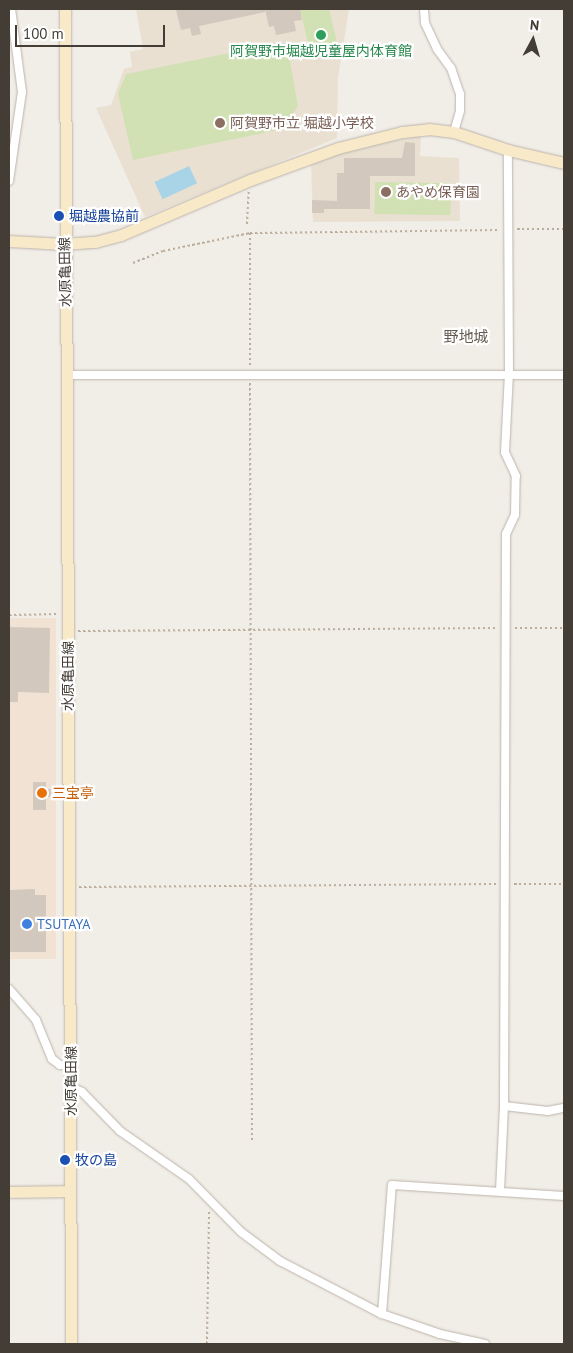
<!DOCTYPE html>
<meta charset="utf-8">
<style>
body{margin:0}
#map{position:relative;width:573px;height:1353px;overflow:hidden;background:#f1ede7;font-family:"PT Sans","Noto Sans JP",sans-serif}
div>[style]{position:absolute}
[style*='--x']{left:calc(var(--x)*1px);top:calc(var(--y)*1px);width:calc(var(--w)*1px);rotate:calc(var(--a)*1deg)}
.commercial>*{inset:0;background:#f1e2d4;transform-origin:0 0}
.education>*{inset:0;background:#e9e0d2}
.green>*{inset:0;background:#d1e1b4;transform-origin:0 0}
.water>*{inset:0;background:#a9d4e8;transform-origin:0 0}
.building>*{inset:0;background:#d2c8bd}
.path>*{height:2px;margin-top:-1px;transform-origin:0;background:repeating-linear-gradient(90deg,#bcae9d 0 2.5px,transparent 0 5px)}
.roads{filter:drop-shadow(0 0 1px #bcb4aa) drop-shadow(0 0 1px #bcb4aa)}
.street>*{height:8px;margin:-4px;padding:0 4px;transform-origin:4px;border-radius:4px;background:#fff}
.secondary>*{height:11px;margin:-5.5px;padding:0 5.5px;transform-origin:5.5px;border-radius:5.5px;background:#f8e9c9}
.dots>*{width:14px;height:14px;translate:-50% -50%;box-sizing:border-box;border:2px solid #fff;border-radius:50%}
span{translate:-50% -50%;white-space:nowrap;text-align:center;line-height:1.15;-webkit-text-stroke:4.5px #fff;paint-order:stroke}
.leisure-label{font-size:14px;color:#27864d}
.education-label{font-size:14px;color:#785e54}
.left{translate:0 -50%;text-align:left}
.transit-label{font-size:14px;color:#164399}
.street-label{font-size:14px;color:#433d36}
.food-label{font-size:14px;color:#c56008}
.shop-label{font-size:14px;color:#366cbe}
.neighbourhood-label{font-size:15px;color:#655a4f}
.frame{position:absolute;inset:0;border:10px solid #433d36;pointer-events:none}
.north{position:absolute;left:508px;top:15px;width:50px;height:50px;-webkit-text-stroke:4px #fff;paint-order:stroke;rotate:6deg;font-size:14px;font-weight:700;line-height:20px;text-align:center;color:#433d36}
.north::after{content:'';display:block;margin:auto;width:18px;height:22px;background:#433d36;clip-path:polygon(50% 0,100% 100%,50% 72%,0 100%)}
.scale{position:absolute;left:15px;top:25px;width:150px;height:22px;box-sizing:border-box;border:2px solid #433d36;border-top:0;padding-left:6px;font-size:15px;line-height:18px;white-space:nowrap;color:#433d36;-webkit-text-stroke:4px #fff;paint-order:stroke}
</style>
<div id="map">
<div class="commercial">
<div style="left:56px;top:618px;width:341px;height:47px;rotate:90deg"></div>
</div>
<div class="education">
<div style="clip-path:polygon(136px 9px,349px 9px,338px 78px,337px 138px,145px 217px,96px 108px,111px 105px,124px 69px,132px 67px,130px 52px,143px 49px)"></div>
<div style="clip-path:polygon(421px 136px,420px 156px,459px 158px,460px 221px,313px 222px,311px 163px,351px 148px)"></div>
</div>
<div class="green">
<div style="clip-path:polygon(300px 9px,329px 9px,339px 50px,311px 56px)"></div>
<div style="clip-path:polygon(274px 44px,289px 56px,298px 106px,283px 129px,133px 160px,118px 94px,126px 74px)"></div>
<div style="left:375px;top:182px;width:76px;height:32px;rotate:1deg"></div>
</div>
<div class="water">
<div style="left:189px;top:166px;width:19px;height:38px;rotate:65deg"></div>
</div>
<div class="building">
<div style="clip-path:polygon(185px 9px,265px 9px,265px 12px,199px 26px,201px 34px,192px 36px,190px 28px,181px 30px,176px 10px)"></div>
<div style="clip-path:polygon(265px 9px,300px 9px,302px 20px,294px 21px,296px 31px,276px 35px,274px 26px,269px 27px)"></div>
<div style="clip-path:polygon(405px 142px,415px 143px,415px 176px,370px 176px,370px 209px,324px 209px,324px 213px,312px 213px,312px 200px,337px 201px,337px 173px,344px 173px,344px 158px,402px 158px)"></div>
<div style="clip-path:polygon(9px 627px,50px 628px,49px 693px,18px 692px,18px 702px,9px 702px)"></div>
<div style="clip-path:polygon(33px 782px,46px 782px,46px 789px,51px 789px,51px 797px,46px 797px,46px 810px,33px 810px)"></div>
<div style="clip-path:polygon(35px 889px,35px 895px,46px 895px,46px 952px,9px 952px,9px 890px)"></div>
</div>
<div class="path">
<div style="--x:247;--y:224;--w:33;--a:-87"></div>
<div style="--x:517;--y:229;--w:47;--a:0"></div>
<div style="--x:250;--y:233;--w:133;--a:90"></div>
<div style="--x:133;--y:263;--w:32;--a:-22"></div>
<div style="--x:163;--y:251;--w:89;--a:-11.7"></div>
<div style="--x:250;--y:233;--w:249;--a:-0.7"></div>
<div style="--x:250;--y:383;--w:760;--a:89.85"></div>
<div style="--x:9;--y:615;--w:49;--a:-1.2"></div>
<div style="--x:515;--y:628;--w:49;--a:0"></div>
<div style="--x:78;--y:631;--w:420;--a:-0.4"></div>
<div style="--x:514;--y:884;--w:50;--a:0"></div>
<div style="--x:79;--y:887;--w:418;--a:-0.4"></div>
<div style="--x:207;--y:1344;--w:132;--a:-89.1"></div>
</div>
<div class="roads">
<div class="street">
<div style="--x:424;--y:9;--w:14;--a:86"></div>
<div style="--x:425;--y:23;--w:29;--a:65"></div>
<div style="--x:437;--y:49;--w:24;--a:54"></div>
<div style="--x:451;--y:68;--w:28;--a:71"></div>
<div style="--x:460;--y:94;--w:17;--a:90"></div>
<div style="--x:460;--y:111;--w:22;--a:106"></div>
<div style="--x:9;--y:181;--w:90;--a:-81.7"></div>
<div style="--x:22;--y:92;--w:84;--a:-97.5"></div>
<div style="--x:67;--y:375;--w:497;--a:0"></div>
<div style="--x:9;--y:989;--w:41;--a:48.9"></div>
<div style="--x:36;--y:1020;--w:42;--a:67.7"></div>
<div style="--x:52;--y:1059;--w:10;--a:37"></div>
<div style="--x:60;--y:1065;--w:11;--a:0"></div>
<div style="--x:71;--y:1087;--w:12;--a:24"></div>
<div style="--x:82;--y:1092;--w:54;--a:45.7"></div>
<div style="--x:120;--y:1131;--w:84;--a:34.8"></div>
<div style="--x:189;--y:1179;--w:74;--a:45.5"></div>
<div style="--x:241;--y:1232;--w:49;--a:36.6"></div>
<div style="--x:280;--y:1261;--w:115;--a:27.5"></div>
<div style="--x:382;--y:1314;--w:61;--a:19"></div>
<div style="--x:440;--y:1334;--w:46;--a:12.5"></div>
<div style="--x:504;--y:1106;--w:44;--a:6.5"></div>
<div style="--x:548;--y:1111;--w:16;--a:-11"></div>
<div style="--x:500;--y:1191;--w:85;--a:-87.3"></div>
<div style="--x:504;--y:1106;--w:572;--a:-89.8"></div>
<div style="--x:506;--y:534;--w:21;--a:-65"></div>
<div style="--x:515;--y:515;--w:39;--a:-89"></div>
<div style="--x:516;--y:476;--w:26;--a:-115"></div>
<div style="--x:505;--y:452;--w:79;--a:-87.1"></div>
<div style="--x:509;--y:373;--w:223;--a:-90.3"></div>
<div style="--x:382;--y:1314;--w:129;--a:-85.6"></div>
<div style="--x:392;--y:1185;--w:172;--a:3.7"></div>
</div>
<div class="secondary">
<div style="--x:65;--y:9;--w:1335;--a:89.74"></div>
<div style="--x:9;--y:241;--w:55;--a:3.1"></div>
<div style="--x:64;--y:244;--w:31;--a:-4"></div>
<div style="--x:95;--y:242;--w:27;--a:-15"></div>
<div style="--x:121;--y:235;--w:140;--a:-23.1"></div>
<div style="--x:250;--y:180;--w:94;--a:-20"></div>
<div style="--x:338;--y:148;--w:66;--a:-14"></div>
<div style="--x:402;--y:132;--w:27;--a:-6"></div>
<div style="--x:429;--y:129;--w:25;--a:7"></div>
<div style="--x:454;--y:132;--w:57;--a:18.4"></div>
<div style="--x:508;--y:150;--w:57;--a:13.1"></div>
<div style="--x:9;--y:1192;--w:61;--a:-0.9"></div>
</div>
</div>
<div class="dots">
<div style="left:321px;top:35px;background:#2e9e5b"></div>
<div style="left:220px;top:123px;background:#8d6e63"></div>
<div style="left:386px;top:192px;background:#8d6e63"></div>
<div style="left:59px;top:216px;background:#1a4fb4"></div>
<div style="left:42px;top:793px;background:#e8710a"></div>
<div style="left:27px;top:924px;background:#3f7fe0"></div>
<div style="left:65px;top:1160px;background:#1a4fb4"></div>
</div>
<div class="leisure-label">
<span style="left:321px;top:51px">阿賀野市堀越児童屋内体育館</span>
</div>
<div class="education-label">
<span class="left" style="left:230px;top:123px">阿賀野市立 堀越小学校</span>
<span class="left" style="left:396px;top:192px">あやめ保育園</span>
</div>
<div class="transit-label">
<span class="left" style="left:69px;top:216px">堀越農協前</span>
<span class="left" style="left:75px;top:1160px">牧の島</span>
</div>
<div class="street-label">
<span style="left:65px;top:272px;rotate:-91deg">水原亀田線</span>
<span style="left:68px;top:676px;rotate:-90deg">水原亀田線</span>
<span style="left:71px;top:1081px;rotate:-90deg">水原亀田線</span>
</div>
<div class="food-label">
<span class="left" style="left:52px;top:793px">三宝亭</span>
</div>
<div class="shop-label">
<span class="left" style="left:37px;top:924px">TSUTAYA</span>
</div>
<div class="neighbourhood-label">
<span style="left:466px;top:337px">野地城</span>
</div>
<div class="frame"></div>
<div class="north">N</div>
<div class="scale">100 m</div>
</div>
